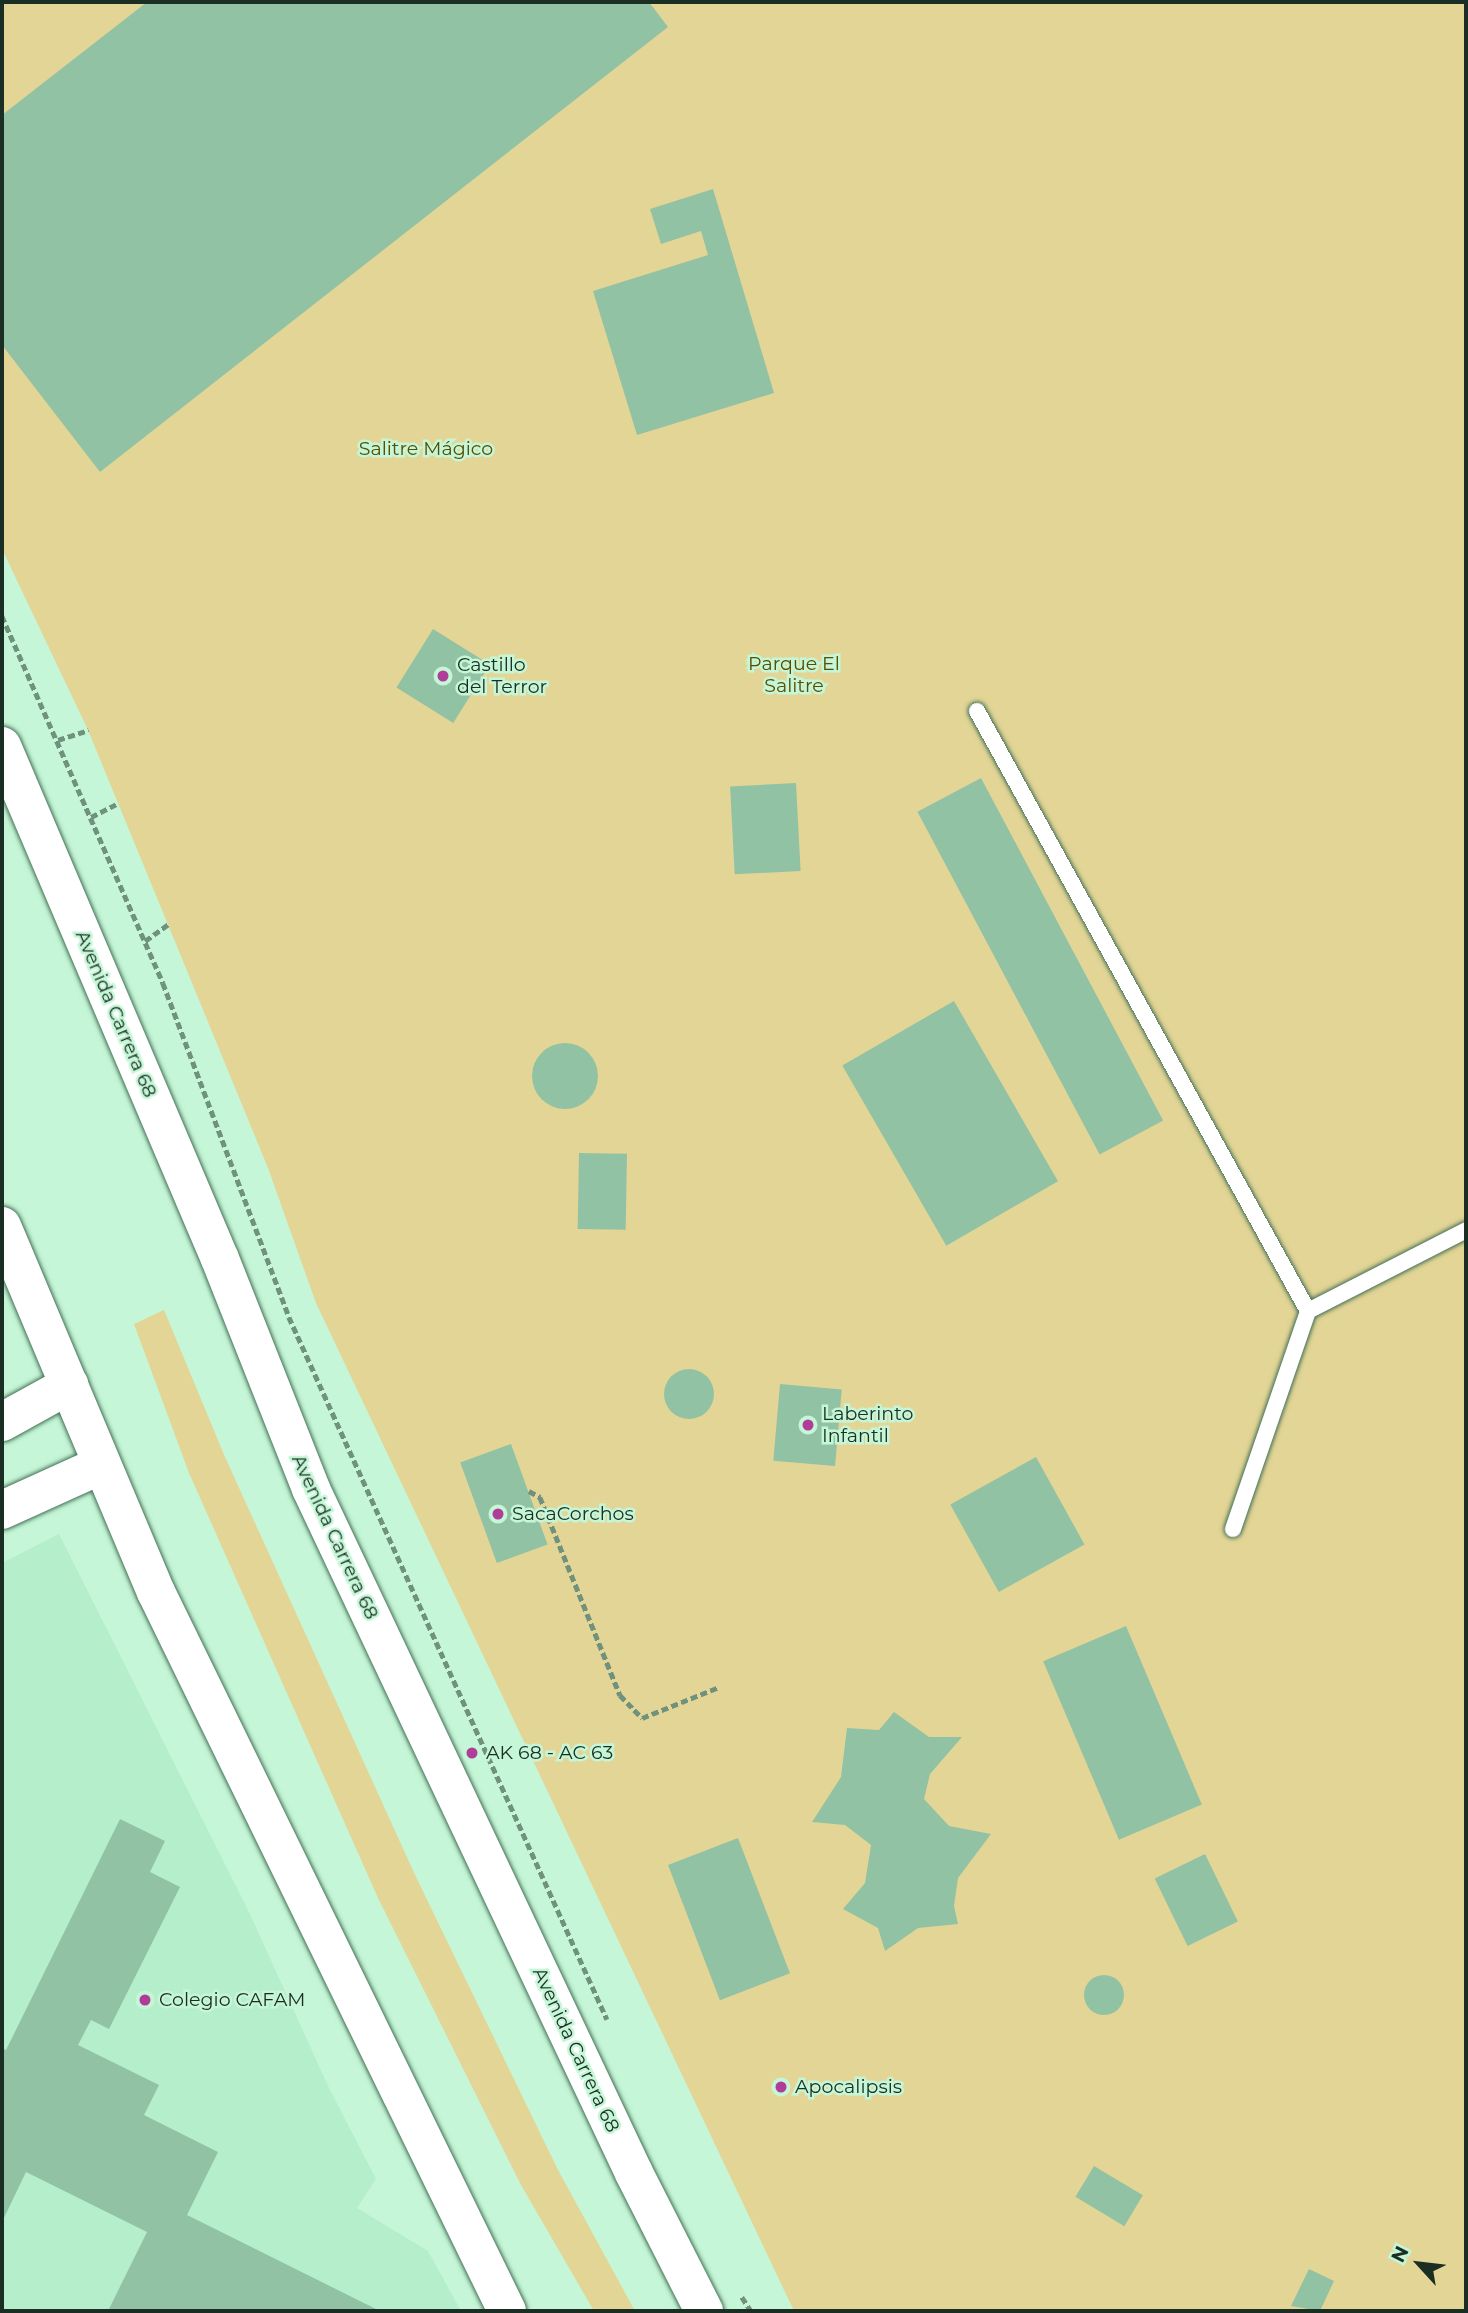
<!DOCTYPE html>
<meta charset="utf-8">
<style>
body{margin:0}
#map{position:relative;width:1468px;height:2313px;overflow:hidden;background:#c5f6d7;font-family:Montserrat,sans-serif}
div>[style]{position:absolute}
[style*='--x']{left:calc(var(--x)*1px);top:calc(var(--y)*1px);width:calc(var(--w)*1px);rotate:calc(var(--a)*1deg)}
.built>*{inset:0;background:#b5eeca}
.green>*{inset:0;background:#e3d596}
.building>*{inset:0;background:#92c2a4;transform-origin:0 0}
.round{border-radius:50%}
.path>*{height:4.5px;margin-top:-2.25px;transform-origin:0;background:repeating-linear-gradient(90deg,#70927d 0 7px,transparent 0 10.5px)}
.roads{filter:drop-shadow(0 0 2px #437055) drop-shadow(0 0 2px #437055)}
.service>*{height:16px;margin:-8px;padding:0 8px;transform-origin:8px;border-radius:8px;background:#fff}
.tertiary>*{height:38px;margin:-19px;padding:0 19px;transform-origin:19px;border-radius:19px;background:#fff}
.primary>*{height:38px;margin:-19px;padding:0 19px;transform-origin:19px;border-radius:19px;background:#fff}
.dots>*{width:19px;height:19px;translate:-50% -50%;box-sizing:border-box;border:4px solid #c5f6d7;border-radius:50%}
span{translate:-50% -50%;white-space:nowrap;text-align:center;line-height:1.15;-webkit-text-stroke:5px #c5f6d7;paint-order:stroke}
.park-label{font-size:19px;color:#5a4d01}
.poi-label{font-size:19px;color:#1b2e23}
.left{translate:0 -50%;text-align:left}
.street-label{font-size:19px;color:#1b2e23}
.frame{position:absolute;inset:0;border:4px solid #1b2e23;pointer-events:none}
.north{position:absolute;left:1384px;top:2229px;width:70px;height:70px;-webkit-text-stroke:5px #c5f6d7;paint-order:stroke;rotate:297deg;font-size:19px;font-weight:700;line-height:28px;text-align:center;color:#1b2e23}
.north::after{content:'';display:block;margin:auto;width:24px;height:32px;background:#1b2e23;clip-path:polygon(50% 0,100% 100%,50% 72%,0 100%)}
</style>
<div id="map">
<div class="built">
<div style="clip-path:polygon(59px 1534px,249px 1912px,329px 2088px,376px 2179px,357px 2208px,428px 2251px,461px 2311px,2px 2311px,2px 1563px)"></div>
</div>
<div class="green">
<div style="clip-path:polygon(2px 2px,1466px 2px,1466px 2311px,794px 2311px,316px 1303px,268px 1168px,88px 730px,2px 549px)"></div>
<div style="clip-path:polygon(164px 1310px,225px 1457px,416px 1877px,557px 2168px,635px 2311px,594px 2311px,521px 2185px,378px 1898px,189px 1473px,134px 1324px)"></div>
</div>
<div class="building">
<div style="clip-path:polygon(147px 2px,649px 2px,668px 27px,100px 472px,2px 345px,2px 115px)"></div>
<div style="clip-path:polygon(713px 189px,774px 393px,637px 435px,593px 291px,708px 255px,701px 231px,661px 244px,650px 209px)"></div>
<div style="left:433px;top:629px;width:67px;height:69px;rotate:32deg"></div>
<div style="left:981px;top:778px;width:388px;height:72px;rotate:62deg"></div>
<div style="left:796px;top:783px;width:88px;height:66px;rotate:87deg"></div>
<div style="left:954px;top:1001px;width:208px;height:129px;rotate:60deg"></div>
<div class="round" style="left:532px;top:1043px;width:66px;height:66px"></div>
<div style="left:579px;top:1153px;width:48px;height:76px;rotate:1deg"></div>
<div class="round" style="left:664px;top:1369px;width:50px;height:50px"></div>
<div style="left:780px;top:1384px;width:62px;height:77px;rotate:5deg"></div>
<div style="left:511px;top:1444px;width:107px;height:54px;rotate:70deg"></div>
<div style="left:1036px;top:1457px;width:100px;height:98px;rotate:61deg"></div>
<div style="left:1126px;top:1626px;width:194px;height:90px;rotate:67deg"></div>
<div style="clip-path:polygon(894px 1712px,929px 1737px,962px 1737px,930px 1774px,924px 1799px,949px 1826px,991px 1834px,958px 1878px,954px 1906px,958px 1924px,918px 1928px,885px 1951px,878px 1928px,843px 1909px,865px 1883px,871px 1845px,845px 1825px,812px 1822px,841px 1777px,847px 1728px,879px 1730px)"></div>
<div style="clip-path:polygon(120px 1819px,165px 1841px,150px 1872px,180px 1887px,109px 2029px,91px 2020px,78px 2045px,159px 2085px,144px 2115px,218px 2152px,187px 2215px,380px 2311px,108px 2311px,147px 2232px,26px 2172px,2px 2222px,2px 2048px,6px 2050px)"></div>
<div style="left:738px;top:1838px;width:145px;height:75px;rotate:69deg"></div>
<div style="left:1205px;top:1854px;width:75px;height:56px;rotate:64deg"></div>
<div class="round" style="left:1084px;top:1975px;width:40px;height:40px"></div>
<div style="left:1094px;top:2166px;width:57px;height:36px;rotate:31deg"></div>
<div style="clip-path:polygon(1309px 2269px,1334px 2281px,1320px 2311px,1291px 2306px)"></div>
</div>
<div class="path">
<div style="--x:2;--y:616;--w:401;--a:66.3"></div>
<div style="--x:163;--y:983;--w:357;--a:69.3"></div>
<div style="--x:289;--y:1317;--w:771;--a:65.63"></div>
<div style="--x:58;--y:740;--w:32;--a:-18"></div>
<div style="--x:91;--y:817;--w:30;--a:-27"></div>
<div style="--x:145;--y:941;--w:29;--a:-36"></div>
<div style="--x:529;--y:1491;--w:13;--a:29"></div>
<div style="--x:540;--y:1497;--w:214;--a:68"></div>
<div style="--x:620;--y:1695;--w:32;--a:46"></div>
<div style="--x:642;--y:1718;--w:83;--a:-21.9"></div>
<div style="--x:742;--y:2297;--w:17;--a:57"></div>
</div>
<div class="roads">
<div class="service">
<div style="--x:977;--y:711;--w:685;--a:61.12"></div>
<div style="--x:1308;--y:1311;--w:178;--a:-27.1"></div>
<div style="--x:1233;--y:1529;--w:231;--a:-71"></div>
</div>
<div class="tertiary">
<div style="--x:2;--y:1422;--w:77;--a:-28.9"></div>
<div style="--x:2;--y:1510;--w:109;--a:-24.4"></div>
</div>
<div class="primary">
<div style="--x:2;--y:746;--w:557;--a:66.98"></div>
<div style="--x:220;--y:1259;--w:247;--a:68.4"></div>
<div style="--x:311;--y:1489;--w:756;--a:64.72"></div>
<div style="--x:634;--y:2173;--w:155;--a:63.1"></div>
<div style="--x:2;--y:1226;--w:397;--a:67.2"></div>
<div style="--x:156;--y:1592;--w:800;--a:63.98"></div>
</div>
</div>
<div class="dots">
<div style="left:443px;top:676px;background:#b03e98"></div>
<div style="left:808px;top:1425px;background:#b03e98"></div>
<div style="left:498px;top:1514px;background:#b03e98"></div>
<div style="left:472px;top:1753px;background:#b03e98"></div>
<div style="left:145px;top:2000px;background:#b03e98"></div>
<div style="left:781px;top:2087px;background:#b03e98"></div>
</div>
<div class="park-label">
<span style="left:426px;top:449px">Salitre Mágico</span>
<span style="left:794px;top:675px">Parque El<br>Salitre</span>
</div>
<div class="poi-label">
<span class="left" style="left:457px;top:676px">Castillo<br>del Terror</span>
<span class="left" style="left:822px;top:1425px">Laberinto<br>Infantil</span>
<span class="left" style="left:512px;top:1514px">SacaCorchos</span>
<span class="left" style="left:486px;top:1753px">AK 68 - AC 63</span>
<span class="left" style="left:159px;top:2000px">Colegio CAFAM</span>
<span class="left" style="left:795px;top:2087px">Apocalipsis</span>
</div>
<div class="street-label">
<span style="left:116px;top:1014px;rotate:67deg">Avenida Carrera 68</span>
<span style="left:335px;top:1537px;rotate:65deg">Avenida Carrera 68</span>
<span style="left:576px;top:2050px;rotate:65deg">Avenida Carrera 68</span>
</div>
<div class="frame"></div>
<div class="north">N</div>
</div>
